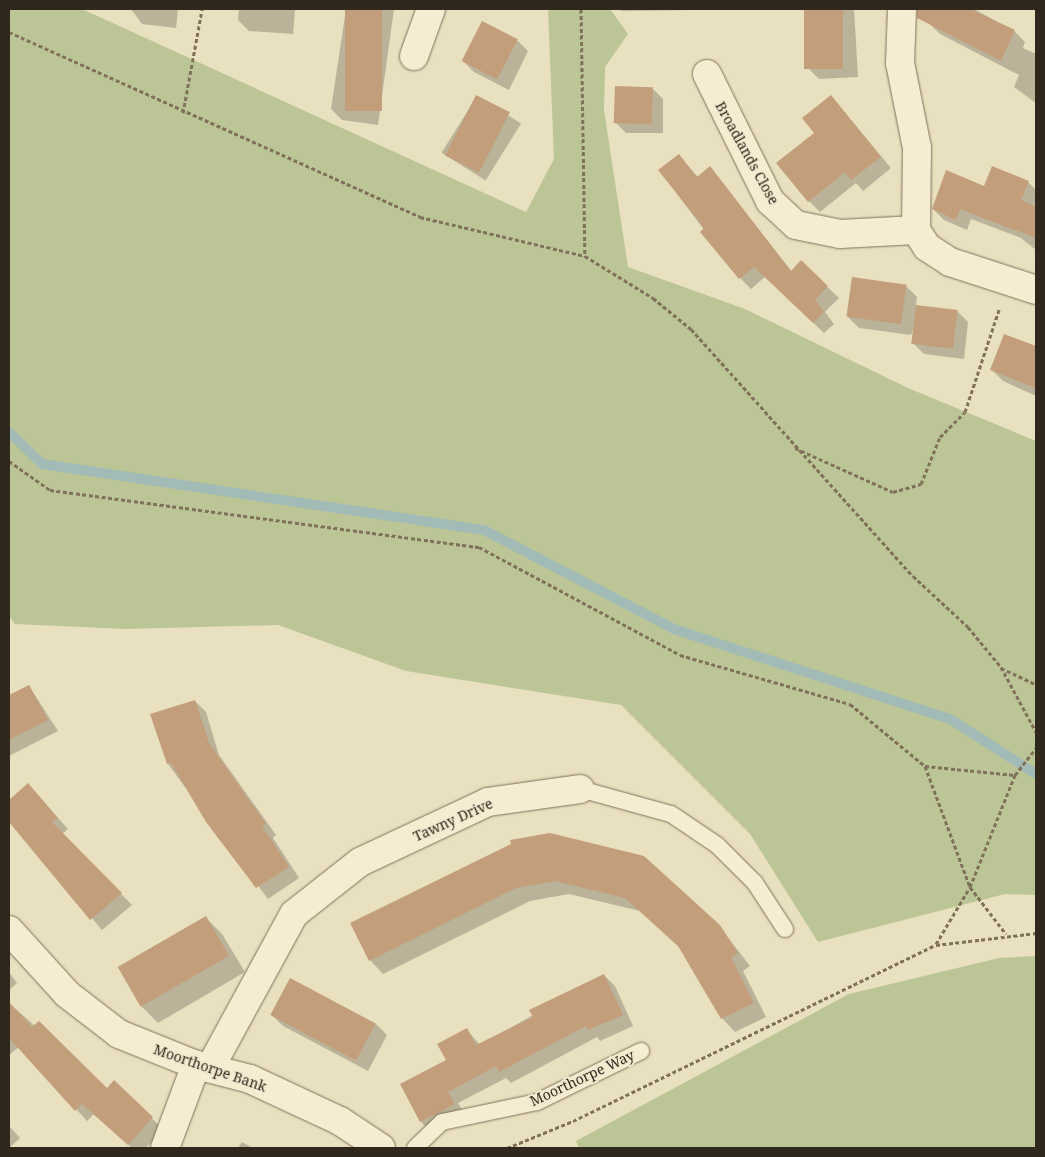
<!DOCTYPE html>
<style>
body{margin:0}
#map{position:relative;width:1045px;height:1157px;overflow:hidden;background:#e9e0c0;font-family:"Noto Serif",serif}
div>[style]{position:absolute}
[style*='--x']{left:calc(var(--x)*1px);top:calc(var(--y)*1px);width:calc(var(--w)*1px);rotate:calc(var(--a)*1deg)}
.green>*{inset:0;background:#bcc596}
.shadow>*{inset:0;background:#0003;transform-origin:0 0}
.stream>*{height:10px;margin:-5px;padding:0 5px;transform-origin:5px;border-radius:5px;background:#a3bbb6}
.building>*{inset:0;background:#c39e7a;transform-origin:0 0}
.path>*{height:3px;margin-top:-1.5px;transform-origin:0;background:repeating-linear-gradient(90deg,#80715a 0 4px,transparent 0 6.5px)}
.roads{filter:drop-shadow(0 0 1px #80715a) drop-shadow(0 0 1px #80715a)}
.service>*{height:16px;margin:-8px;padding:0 8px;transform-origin:8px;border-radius:8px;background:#f5edd2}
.minor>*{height:28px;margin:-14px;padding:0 14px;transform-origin:14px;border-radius:14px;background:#f5edd2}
span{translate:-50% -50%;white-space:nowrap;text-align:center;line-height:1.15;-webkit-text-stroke:4px #f1eacf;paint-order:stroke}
.street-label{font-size:14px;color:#31281d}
.frame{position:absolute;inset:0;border:10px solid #31281d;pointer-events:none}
</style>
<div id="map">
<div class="green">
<div style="clip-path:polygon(9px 9px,82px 9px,526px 212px,554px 159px,548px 9px,610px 9px,628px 34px,605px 67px,604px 110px,628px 267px,745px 309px,908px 388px,1036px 441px,1036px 895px,1005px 894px,818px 942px,750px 834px,621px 705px,406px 671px,278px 625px,125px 629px,15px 624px,9px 616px)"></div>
<div style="clip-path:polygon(1036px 956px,1036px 1148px,579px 1148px,576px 1141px,849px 994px,999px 958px)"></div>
</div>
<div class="shadow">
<div style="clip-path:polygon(131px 9px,178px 9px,176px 28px,142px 24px)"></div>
<div style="clip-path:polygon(239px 9px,295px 9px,293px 34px,249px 31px,238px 20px)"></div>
<div style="clip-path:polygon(346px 9px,394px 9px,378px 125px,342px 120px,331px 109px)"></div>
<div style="clip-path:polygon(619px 9px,765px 9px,622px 11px)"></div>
<div style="clip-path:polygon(806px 9px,854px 9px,858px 77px,819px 79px,808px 68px)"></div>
<div style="clip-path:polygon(936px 9px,974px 9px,1014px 31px,1025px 42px,1023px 48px,1036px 54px,1036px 103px,1014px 87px,1019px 75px,940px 34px,929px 23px)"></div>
<div style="clip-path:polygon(517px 40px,528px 51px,509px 90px,474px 72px,463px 61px)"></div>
<div style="clip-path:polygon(652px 88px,663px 99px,663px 133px,626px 133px,615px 122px)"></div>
<div style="left:477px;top:96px;width:52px;height:67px;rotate:32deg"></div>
<div style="clip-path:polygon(831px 96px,891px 168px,863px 191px,856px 183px,820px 212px,809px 201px,815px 133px)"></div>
<div style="clip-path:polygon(678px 155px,698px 177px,710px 167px,792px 272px,801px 262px,839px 298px,825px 312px,834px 324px,824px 333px,765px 277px,751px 289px,740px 278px,660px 171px)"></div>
<div style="clip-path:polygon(1028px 182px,1036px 190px,1036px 250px,1021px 238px,971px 219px,967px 230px,944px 220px,933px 209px,984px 188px)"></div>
<div style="clip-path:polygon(906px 286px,917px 297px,916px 306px,957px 311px,968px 322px,964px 359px,924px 354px,913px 343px,915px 325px,911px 335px,859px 328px,848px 317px)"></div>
<div style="clip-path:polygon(1005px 335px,1036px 350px,1036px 396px,1003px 381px,992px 370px)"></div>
<div style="clip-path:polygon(29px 686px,58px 731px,9px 756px,9px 697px)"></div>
<div style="clip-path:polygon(195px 701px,206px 712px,219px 755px,276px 835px,273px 838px,299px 878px,268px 899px,168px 764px)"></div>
<div style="clip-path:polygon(28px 785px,68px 829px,62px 834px,132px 905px,102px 930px,9px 821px,9px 801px)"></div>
<div style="clip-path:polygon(512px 845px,719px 926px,750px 966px,743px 971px,766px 1017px,735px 1032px,722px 1018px,680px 948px,640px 911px,569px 894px,530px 901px,383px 974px,370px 960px)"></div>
<div style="clip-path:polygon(206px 918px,222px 934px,245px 972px,158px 1023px,142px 1007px,119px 968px)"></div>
<div style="clip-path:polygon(9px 972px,17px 983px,9px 990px)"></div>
<div style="clip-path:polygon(604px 975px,615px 986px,633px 1026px,600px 1041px,597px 1037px,511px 1083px,506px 1078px,458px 1103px,465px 1115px,432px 1133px,421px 1122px,402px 1085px,448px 1060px,467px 1030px,480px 1045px)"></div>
<div style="clip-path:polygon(291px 979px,376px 1024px,387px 1035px,368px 1071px,283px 1026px,272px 1015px)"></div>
<div style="clip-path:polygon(9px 1003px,107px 1090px,114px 1082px,163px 1129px,146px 1148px,132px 1148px,94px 1114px,87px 1121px,19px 1047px,9px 1055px)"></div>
<div style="clip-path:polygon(9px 1126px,20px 1138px,9px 1148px)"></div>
<div style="clip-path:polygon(242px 1142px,253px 1148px,238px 1148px)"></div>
</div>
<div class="stream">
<div style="--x:9;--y:432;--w:46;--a:44.1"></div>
<div style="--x:42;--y:464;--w:447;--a:8.5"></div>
<div style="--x:484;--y:530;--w:214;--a:27.5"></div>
<div style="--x:674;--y:629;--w:290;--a:18.1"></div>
<div style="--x:950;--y:719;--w:102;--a:32.6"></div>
</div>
<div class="building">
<div style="left:345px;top:9px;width:37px;height:102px"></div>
<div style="left:804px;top:9px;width:39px;height:60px"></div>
<div style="clip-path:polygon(917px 9px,970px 9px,1015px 30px,1001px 61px,917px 18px)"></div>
<div style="left:482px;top:21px;width:40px;height:45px;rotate:27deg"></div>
<div style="left:615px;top:86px;width:38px;height:37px;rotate:2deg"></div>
<div style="left:476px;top:95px;width:38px;height:68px;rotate:27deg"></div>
<div style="clip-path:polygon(831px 95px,881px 157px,851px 180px,845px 172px,808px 202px,776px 163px,814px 133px,802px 118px)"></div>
<div style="clip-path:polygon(679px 154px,697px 177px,710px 166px,791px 271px,801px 260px,828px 286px,815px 300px,824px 312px,813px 323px,754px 267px,739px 279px,700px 232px,704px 228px,658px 170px)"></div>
<div style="clip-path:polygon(992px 166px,1029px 181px,1021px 200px,1036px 207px,1036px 238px,960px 209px,956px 220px,932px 209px,946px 170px,984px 186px)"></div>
<div style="left:852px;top:277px;width:55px;height:40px;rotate:8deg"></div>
<div style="left:916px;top:305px;width:42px;height:39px;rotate:7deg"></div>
<div style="clip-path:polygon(1004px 334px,1036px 346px,1036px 388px,990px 370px)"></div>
<div style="clip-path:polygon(29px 685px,48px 720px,9px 740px,9px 695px)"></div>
<div style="clip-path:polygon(195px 700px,209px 743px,266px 824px,262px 826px,289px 867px,256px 888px,206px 822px,171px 763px,167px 764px,150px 714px)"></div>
<div style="clip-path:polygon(28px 783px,58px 818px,52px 822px,122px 893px,90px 920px,9px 822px,9px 800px)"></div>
<div style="clip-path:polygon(550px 833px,644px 856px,720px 925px,738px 953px,731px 957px,754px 1003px,721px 1019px,678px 946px,625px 898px,555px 881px,516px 888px,369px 961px,350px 923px,511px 844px,510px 840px)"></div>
<div style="left:206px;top:916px;width:46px;height:102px;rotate:60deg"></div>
<div style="clip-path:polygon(604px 974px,623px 1015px,588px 1030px,586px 1026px,499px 1072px,496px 1066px,448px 1092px,455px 1104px,420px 1122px,400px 1084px,446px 1060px,437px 1044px,467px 1028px,476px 1045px,533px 1017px,529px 1010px)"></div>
<div style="left:290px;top:978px;width:97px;height:42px;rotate:28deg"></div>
<div style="clip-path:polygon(9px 1002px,32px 1027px,39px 1021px,107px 1088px,114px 1080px,153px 1117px,128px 1145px,82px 1104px,75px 1111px,9px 1038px)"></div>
</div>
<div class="path">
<div style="--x:581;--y:9;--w:247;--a:89.1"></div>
<div style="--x:9;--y:32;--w:451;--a:24.2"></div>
<div style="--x:420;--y:217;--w:170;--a:13.3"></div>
<div style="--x:585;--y:256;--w:80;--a:31.7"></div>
<div style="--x:653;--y:298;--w:49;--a:39.2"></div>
<div style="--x:691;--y:329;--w:332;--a:48.1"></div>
<div style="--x:913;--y:576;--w:75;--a:42.8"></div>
<div style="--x:968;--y:627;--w:52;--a:50.5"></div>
<div style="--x:1001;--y:667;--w:74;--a:61.7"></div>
<div style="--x:183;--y:113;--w:106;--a:-79.6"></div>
<div style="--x:795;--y:448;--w:107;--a:24.2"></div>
<div style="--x:893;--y:492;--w:29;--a:-16"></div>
<div style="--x:921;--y:484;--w:51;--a:-68"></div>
<div style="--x:940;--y:437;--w:35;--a:-45"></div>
<div style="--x:965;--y:412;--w:108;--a:-71.6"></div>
<div style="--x:9;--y:461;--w:50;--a:35.3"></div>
<div style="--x:50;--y:490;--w:433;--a:7.6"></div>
<div style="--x:479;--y:547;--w:228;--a:28.2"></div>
<div style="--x:680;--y:655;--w:177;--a:16.1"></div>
<div style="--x:850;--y:704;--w:97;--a:39.6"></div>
<div style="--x:925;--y:766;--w:90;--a:5.7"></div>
<div style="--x:1001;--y:668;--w:38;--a:25"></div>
<div style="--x:925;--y:766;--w:129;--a:69.6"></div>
<div style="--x:970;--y:887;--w:59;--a:52.5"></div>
<div style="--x:936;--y:944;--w:66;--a:-59.2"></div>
<div style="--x:970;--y:887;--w:121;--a:-68.1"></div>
<div style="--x:1015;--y:775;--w:34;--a:-52"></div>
<div style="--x:507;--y:1148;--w:71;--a:-22.2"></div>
<div style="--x:573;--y:1121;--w:403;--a:-25.9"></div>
<div style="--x:936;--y:945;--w:101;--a:-6.8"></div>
</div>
<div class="roads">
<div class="service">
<div style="--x:580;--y:789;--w:94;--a:15.4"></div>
<div style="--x:671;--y:814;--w:55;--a:34"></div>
<div style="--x:717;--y:845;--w:54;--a:45"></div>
<div style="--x:755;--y:883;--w:55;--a:56.9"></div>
<div style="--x:415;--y:1148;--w:37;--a:-44"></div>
<div style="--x:442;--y:1122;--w:97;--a:-11.9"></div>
<div style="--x:537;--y:1102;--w:116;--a:-26.1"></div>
</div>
<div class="minor">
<div style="--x:902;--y:9;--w:54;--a:92.1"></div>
<div style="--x:900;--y:63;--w:87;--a:78.7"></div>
<div style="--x:917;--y:148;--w:82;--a:90.7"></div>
<div style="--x:916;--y:230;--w:20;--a:57"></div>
<div style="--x:927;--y:247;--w:27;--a:33"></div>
<div style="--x:950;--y:262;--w:90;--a:18"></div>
<div style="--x:414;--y:56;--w:50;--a:-70.1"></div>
<div style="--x:707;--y:74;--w:142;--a:63.6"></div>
<div style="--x:770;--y:201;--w:35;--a:43"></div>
<div style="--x:796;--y:225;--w:45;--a:11.6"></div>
<div style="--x:840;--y:234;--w:76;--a:-3"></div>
<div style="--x:9;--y:930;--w:86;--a:47.8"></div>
<div style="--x:67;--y:994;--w:66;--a:37.6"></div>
<div style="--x:119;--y:1034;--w:83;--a:21.9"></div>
<div style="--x:196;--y:1065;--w:56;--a:14.5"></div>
<div style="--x:250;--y:1079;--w:99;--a:25"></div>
<div style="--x:340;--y:1121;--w:49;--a:33.4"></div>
<div style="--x:210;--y:1068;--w:175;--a:-61.4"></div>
<div style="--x:294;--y:914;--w:84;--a:-38.2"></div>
<div style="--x:360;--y:862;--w:141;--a:-25.1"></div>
<div style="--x:488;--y:802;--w:93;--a:-8"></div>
<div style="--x:165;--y:1148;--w:89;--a:-69.5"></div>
</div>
</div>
<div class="street-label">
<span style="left:747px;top:153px;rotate:61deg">Broadlands Close</span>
<span style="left:453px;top:820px;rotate:-24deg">Tawny Drive</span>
<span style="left:210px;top:1068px;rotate:19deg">Moorthorpe Bank</span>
<span style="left:582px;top:1078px;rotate:-25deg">Moorthorpe Way</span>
</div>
<div class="frame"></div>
</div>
